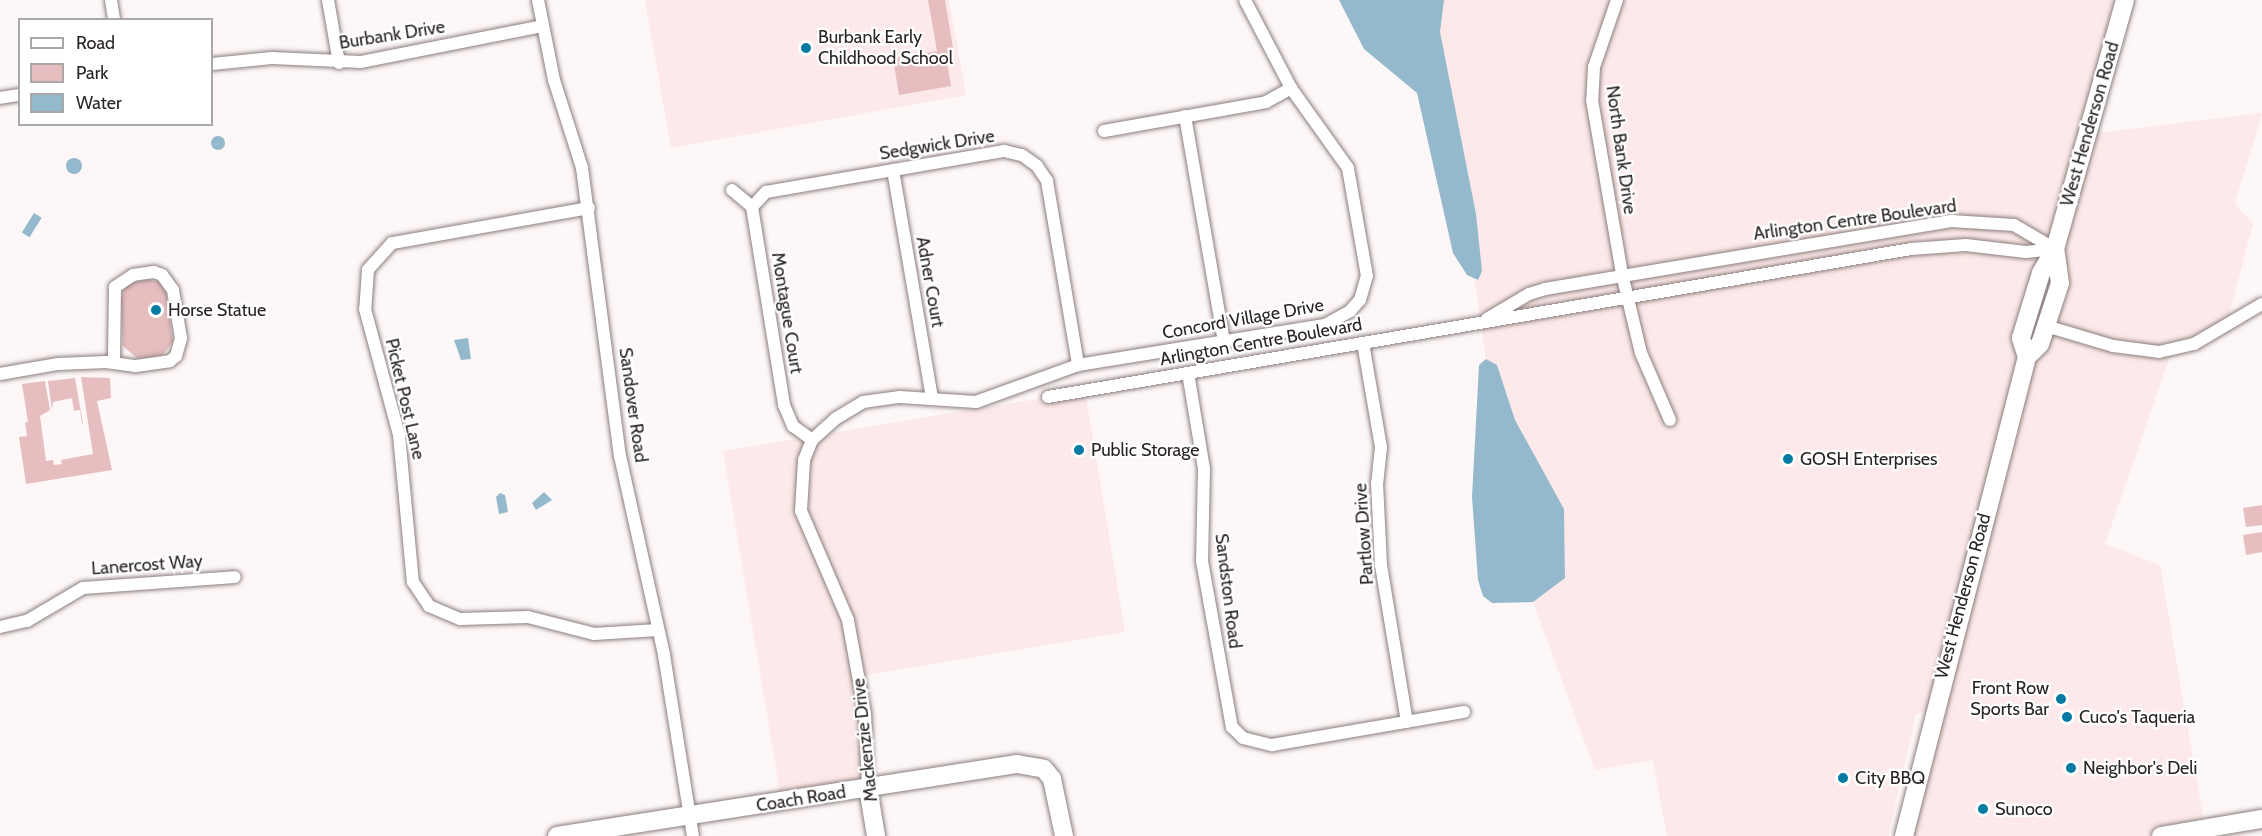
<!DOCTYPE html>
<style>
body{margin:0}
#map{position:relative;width:2262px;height:836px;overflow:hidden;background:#fdf7f7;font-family:Cabin,sans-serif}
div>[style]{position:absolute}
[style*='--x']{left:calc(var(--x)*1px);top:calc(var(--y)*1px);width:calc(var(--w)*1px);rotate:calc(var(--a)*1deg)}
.built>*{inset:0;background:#fde9e9}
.green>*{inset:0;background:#e6bebf}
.water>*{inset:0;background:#94b9cc;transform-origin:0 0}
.round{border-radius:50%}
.roads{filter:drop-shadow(0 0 2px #8c7e7e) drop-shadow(0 0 2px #8c7e7e)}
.street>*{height:12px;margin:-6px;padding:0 6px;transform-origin:6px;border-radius:6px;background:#fff}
.secondary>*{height:18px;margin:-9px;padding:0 9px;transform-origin:9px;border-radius:9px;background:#fff}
.dots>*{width:16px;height:16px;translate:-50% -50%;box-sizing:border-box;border:3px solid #fff;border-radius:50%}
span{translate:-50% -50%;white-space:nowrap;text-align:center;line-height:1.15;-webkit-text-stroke:4.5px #fff;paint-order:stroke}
.street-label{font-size:18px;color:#2a2424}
.poi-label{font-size:18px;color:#2a2424}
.left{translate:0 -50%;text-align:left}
.right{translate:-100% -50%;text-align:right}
.legend{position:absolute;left:18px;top:18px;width:195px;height:108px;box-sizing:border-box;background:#fff;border:2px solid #aaa7a7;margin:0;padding:8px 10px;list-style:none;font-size:18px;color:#2a2424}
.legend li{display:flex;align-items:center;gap:12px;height:30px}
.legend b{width:30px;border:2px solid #aaa7a7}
</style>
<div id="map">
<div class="built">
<div style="clip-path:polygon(645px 0,949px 0,966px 95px,671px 148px)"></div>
<div style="clip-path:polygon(1444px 0,2125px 0,2088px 134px,2262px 113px,2235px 204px,2253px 224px,2226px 326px,2172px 350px,2105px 544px,2160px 565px,2205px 829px,2161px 836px,1904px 836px,1933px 710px,1916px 714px,1888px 836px,1667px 836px,1653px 760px,1595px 770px,1533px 602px,1565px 578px,1564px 509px,1515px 420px,1497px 365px,1486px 359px,1475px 281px,1478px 280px,1440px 32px)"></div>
<div style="clip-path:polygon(1085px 391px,1125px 632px,860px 676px,879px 788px,782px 804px,723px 451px)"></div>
</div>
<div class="green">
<div style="clip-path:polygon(928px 0,945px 0,954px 54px,946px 56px,951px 86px,899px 95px,893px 58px,937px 51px)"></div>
<div style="clip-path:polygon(147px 279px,159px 282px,166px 292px,173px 341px,163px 355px,138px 359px,123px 346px,121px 299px,126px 285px)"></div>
<div style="clip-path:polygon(81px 377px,110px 378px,111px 398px,97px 401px,112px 470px,26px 484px,19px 437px,27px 436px,25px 423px,28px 422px,22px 384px,45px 381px,50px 410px,40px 416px,46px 461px,53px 460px,54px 465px,62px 464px,61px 460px,93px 454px)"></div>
<div style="clip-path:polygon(75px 378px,83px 424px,82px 424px,80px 410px,74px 411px,72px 398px,53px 402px,52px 410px,48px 381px)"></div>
<div style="clip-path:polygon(2262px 505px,2262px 525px,2246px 527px,2243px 508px)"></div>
<div style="clip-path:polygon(2262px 532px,2262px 552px,2246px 555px,2243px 535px)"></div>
</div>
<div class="water">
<div style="clip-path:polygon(1339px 0,1444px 0,1440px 32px,1476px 214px,1482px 271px,1478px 280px,1467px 275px,1453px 253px,1417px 93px,1364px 49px)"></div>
<div class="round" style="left:211px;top:136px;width:14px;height:14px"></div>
<div class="round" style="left:66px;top:158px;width:16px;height:16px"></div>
<div style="left:34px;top:213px;width:9px;height:23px;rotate:32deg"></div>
<div style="clip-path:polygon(468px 338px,471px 359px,461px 360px,454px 340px)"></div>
<div style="clip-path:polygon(1486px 359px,1497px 365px,1515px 420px,1564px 509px,1565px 578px,1533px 602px,1492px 603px,1483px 596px,1478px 580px,1472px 497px,1479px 365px)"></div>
<div style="clip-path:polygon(544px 492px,552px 500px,536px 510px,532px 503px)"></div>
<div style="clip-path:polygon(500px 493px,505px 495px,508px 512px,499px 514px,496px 497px)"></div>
</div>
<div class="roads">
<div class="street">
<div style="--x:111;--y:0;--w:20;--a:81"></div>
<div style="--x:328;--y:0;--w:64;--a:80.1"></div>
<div style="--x:538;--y:0;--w:82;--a:78.7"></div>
<div style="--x:554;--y:80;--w:92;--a:72.3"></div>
<div style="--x:582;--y:168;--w:290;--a:82.5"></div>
<div style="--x:620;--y:456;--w:204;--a:77.5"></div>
<div style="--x:664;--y:655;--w:183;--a:80.9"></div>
<div style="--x:1617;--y:0;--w:71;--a:108.9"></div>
<div style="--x:1594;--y:67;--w:33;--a:93"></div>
<div style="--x:1592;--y:100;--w:177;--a:80.2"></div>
<div style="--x:1622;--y:274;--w:81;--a:76.5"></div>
<div style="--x:1641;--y:353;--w:73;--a:66.6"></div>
<div style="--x:212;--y:64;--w:60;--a:-5.7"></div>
<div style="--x:272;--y:58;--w:89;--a:2.6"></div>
<div style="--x:361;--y:62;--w:185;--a:-11.2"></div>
<div style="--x:0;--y:98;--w:20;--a:-9"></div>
<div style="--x:1185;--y:116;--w:228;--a:80.2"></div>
<div style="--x:1104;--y:131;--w:165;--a:-10.1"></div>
<div style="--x:1266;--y:102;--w:29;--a:-29"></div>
<div style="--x:893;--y:170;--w:232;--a:80.3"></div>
<div style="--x:732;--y:190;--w:26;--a:40"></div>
<div style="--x:752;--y:207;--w:201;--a:80.8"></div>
<div style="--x:784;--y:405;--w:23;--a:67"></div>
<div style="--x:793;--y:426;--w:24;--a:36"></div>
<div style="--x:752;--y:207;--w:21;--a:-47"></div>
<div style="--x:766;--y:192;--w:242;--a:-9.8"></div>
<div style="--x:1004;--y:151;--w:18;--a:13"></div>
<div style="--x:1022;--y:155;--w:19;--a:36"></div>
<div style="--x:1037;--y:166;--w:18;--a:56"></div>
<div style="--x:1047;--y:181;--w:187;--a:80.4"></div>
<div style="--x:589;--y:208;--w:200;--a:169.9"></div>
<div style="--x:392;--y:243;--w:36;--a:132"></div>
<div style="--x:368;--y:270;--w:39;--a:94"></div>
<div style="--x:365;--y:309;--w:131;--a:74.9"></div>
<div style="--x:399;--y:435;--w:148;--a:84.6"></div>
<div style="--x:413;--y:582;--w:29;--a:56"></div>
<div style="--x:429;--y:606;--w:34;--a:23"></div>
<div style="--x:460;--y:619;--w:68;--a:-1.7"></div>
<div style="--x:528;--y:617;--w:68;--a:14.4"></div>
<div style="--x:594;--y:634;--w:64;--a:-3.6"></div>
<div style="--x:1487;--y:319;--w:49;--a:-30.8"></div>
<div style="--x:1529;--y:294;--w:17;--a:-17"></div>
<div style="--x:1545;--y:289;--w:412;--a:-9.5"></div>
<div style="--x:1951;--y:221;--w:63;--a:3.6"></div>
<div style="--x:2014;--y:225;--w:48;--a:30.3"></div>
<div style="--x:2046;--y:326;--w:70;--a:16.6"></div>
<div style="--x:2113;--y:346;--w:46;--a:7.4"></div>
<div style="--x:2159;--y:352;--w:36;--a:-13"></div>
<div style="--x:2194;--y:344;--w:79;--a:-30.5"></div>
<div style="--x:1363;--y:343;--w:106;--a:80.2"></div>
<div style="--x:1381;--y:447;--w:36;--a:96"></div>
<div style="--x:1377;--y:483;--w:82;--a:87.2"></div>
<div style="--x:1381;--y:565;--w:159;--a:80.6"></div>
<div style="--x:1188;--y:373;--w:97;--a:80.5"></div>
<div style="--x:1204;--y:469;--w:92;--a:91.2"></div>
<div style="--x:1202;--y:561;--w:169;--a:79.8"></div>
<div style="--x:1232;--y:727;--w:16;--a:45"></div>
<div style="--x:1243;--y:738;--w:30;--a:14"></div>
<div style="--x:1272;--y:745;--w:195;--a:-9.8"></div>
<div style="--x:0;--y:374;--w:59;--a:-9.8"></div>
<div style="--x:58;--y:364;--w:48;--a:-2.4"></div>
<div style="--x:106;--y:362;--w:30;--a:8"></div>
<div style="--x:136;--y:366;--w:34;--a:-8"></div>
<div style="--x:170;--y:361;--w:8;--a:-40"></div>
<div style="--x:176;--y:356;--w:19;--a:-74"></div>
<div style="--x:181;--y:338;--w:49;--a:-99.5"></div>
<div style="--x:173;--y:290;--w:19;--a:-126"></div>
<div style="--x:162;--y:275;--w:9;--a:-159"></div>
<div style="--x:154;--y:272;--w:21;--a:172"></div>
<div style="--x:133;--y:275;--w:22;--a:146"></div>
<div style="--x:115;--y:287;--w:76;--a:90.8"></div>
<div style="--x:1048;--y:397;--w:876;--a:-9.73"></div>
<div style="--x:1911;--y:249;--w:55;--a:-4.2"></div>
<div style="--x:1966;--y:245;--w:60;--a:6.7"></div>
<div style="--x:2026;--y:252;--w:29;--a:-6"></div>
<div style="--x:0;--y:627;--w:28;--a:-13"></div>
<div style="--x:27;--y:621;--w:65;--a:-30.5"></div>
<div style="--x:83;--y:588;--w:152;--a:-4.1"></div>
<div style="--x:868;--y:788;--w:74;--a:-92.3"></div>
<div style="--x:865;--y:714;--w:96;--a:-100.3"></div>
<div style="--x:848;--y:620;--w:119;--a:-113.3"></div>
<div style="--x:801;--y:511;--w:51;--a:-86.6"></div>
<div style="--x:804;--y:460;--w:22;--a:-68"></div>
<div style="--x:812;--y:440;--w:31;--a:-42"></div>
<div style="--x:835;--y:419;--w:33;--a:-31"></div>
<div style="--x:863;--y:402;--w:37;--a:-8"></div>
<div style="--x:900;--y:397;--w:76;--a:3.8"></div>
<div style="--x:976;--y:402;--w:109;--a:-19.9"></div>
<div style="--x:1078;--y:365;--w:250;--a:-9.2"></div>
<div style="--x:1325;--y:325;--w:29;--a:-29"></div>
<div style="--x:1350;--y:311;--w:15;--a:-48"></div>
<div style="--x:1360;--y:300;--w:25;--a:-74"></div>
<div style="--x:1367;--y:276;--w:110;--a:-100"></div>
<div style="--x:1348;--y:168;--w:98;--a:-125.5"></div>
<div style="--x:1291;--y:88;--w:99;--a:-117.6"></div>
</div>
<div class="secondary">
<div style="--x:2027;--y:357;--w:18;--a:-45"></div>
<div style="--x:2040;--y:344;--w:64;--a:-71.8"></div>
<div style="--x:2060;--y:283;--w:34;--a:-98"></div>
<div style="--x:868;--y:788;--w:49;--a:80.5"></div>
<div style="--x:557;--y:836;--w:466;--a:-8.9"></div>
<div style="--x:1017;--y:764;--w:27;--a:10"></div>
<div style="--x:1044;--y:769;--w:13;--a:51"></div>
<div style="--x:1052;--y:779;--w:58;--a:78.1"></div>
<div style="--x:1904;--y:836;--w:495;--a:-75.6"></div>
<div style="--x:2027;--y:357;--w:20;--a:-108"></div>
<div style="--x:2021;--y:338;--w:68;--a:-72.9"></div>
<div style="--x:2041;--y:273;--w:28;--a:-60"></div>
<div style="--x:2055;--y:249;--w:259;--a:-74.3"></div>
<div style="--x:2161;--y:836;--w:102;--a:-9.6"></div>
</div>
</div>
<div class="dots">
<div style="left:806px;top:48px;background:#057aa2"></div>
<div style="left:156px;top:310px;background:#057aa2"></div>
<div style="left:1079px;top:450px;background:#057aa2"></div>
<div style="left:1788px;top:459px;background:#057aa2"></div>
<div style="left:2061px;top:699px;background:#057aa2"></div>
<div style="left:2067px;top:717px;background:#057aa2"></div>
<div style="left:2071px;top:768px;background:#057aa2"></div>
<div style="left:1843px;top:778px;background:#057aa2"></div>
<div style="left:1983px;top:809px;background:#057aa2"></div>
</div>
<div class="street-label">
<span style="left:392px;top:35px;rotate:-9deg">Burbank Drive</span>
<span style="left:2090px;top:124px;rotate:-74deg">West Henderson Road</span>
<span style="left:937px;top:145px;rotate:-9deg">Sedgwick Drive</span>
<span style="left:1621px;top:150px;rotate:82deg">North Bank Drive</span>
<span style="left:1855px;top:220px;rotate:-8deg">Arlington Centre Boulevard</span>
<span style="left:930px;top:282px;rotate:80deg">Adner Court</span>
<span style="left:787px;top:313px;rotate:81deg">Montague Court</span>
<span style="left:1243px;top:319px;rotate:-10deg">Concord Village Drive</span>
<span style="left:1261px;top:342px;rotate:-10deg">Arlington Centre Boulevard</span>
<span style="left:405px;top:399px;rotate:77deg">Picket Post Lane</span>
<span style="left:633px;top:405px;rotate:82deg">Sandover Road</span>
<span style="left:1364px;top:534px;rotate:-94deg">Partlow Drive</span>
<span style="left:147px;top:565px;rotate:-4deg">Lanercost Way</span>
<span style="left:1228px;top:591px;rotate:83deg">Sandston Road</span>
<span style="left:1963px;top:596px;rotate:-75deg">West Henderson Road</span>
<span style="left:865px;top:740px;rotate:-96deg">Mackenzie Drive</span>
<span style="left:801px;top:799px;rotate:-9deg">Coach Road</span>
</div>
<div class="poi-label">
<span class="left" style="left:818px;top:48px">Burbank Early<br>Childhood School</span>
<span class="left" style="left:168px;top:310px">Horse Statue</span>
<span class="left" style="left:1091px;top:450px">Public Storage</span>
<span class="left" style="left:1800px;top:459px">GOSH Enterprises</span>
<span class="right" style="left:2049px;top:699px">Front Row<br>Sports Bar</span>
<span class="left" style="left:2079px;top:717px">Cuco's Taqueria</span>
<span class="left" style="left:2083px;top:768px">Neighbor's Deli</span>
<span class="left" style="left:1855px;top:778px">City BBQ</span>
<span class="left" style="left:1995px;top:809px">Sunoco</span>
</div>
<ul class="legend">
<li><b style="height:8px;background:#fff"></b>Road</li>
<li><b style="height:16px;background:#e6bebf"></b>Park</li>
<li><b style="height:16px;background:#94b9cc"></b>Water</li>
</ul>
</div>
